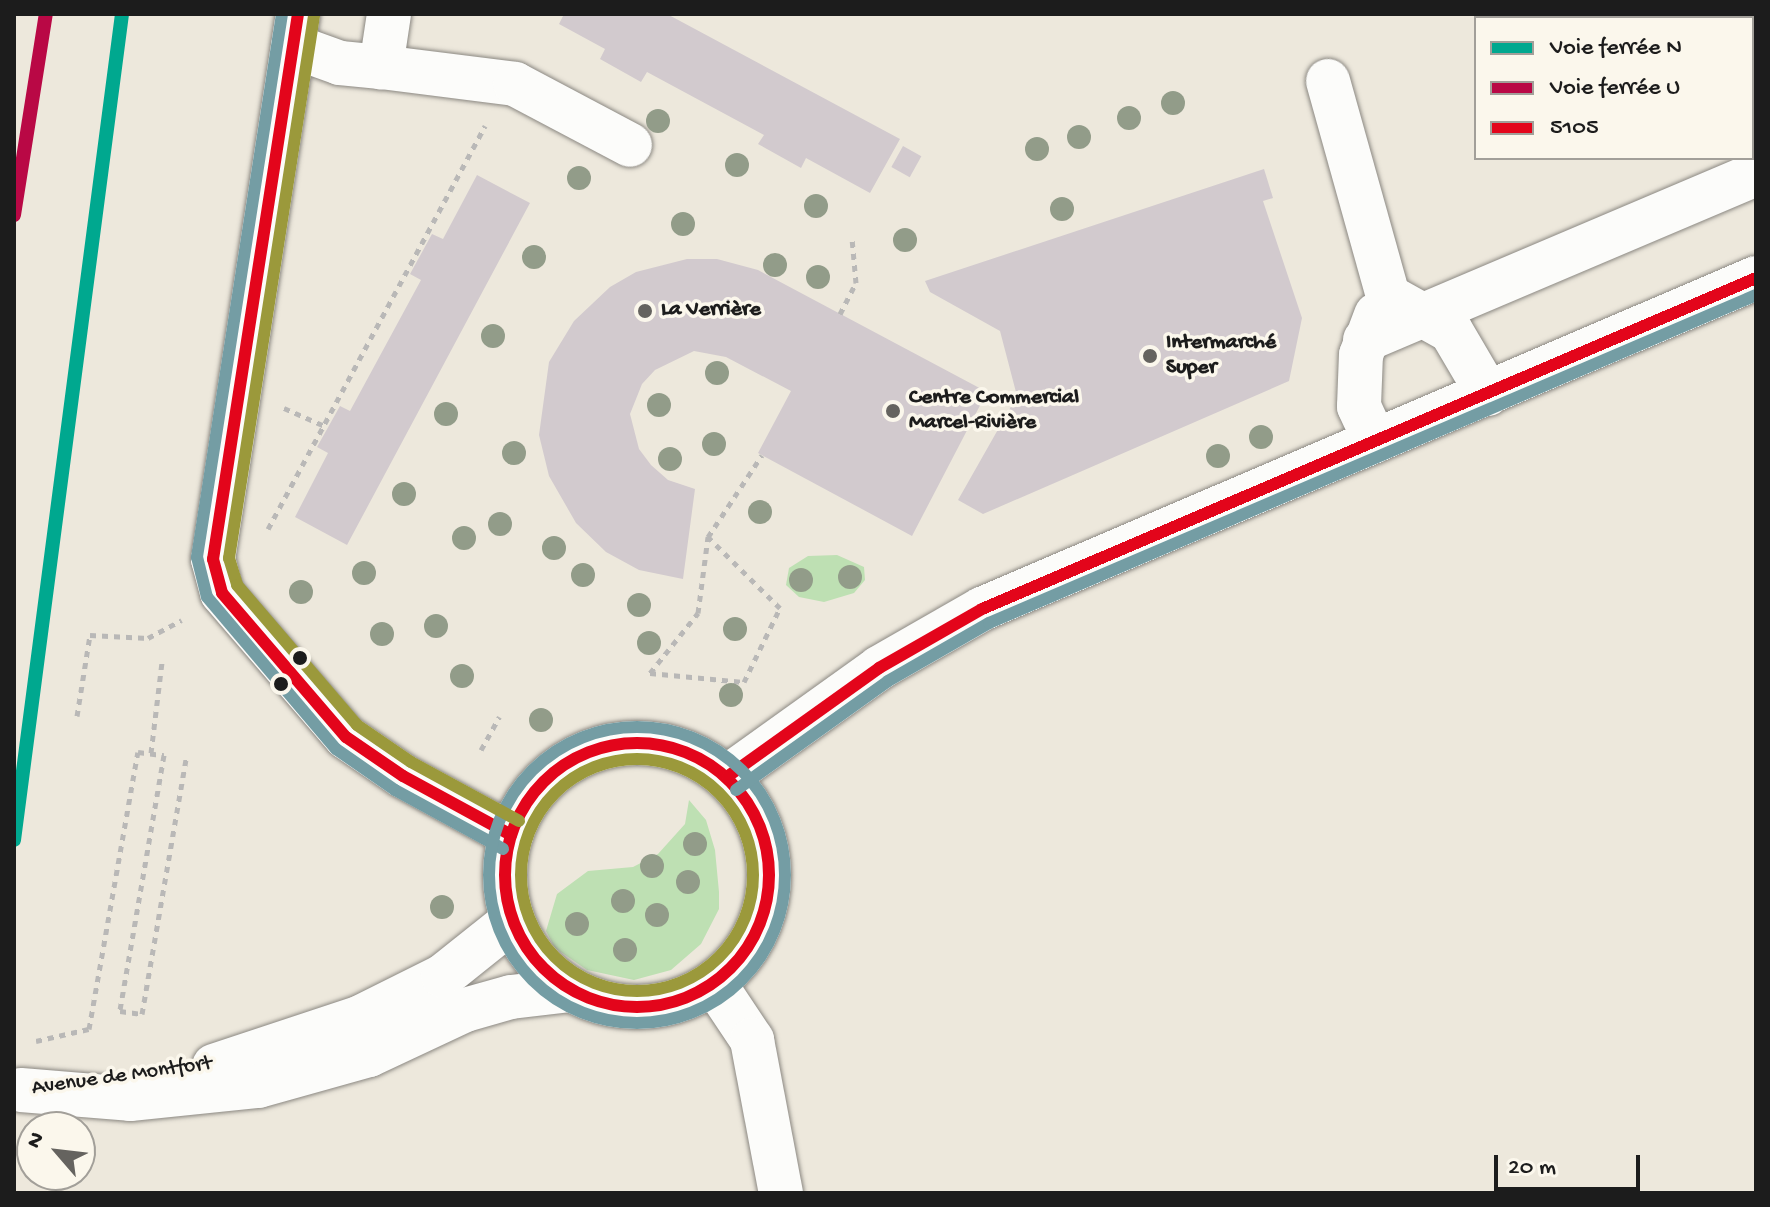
<!DOCTYPE html>
<meta charset="utf-8">
<style>
body{margin:0}
#map{position:relative;width:1770px;height:1207px;overflow:hidden;background:#ede8dc;font-family:"Gochi Hand",sans-serif}
div>[style]{position:absolute}
[style*='--x']{left:calc(var(--x)*1px);top:calc(var(--y)*1px);width:calc(var(--w)*1px);rotate:calc(var(--a)*1deg)}
.green>*{inset:0;background:#bee0b3}
.building>*{inset:0;background:#d2cace;transform-origin:0 0}
.path>*{height:5px;margin-top:-2.5px;transform-origin:0;background:repeating-linear-gradient(90deg,#b9b8b7 0 6px,transparent 0 12px)}
.roads{filter:drop-shadow(0 0 2px #8b8882) drop-shadow(0 0 2px #8b8882)}
.minor>*{height:44px;margin:-22px;padding:0 22px;transform-origin:22px;border-radius:22px;background:#fcfcfa}
.minor>.ring{margin:-22px;padding:0;box-sizing:content-box;background:none;border:44px solid #fcfcfa;border-radius:50%}
.bus-1>*{height:12px;margin:-6px;padding:0 6px;transform-origin:6px;border-radius:6px;background:#e3051b}
.bus-1>.ring{margin:-6px;padding:0;box-sizing:content-box;background:none;border:12px solid #e3051b;border-radius:50%}
.bus-2>*{height:12px;margin:-6px;padding:0 6px;transform-origin:6px;border-radius:6px;background:#749da4}
.bus-2>.ring{margin:-6px;padding:0;box-sizing:content-box;background:none;border:12px solid #749da4;border-radius:50%}
.bus-3>*{height:12px;margin:-6px;padding:0 6px;transform-origin:6px;border-radius:6px;background:#9b993b}
.bus-3>.ring{margin:-6px;padding:0;box-sizing:content-box;background:none;border:12px solid #9b993b;border-radius:50%}
.rail-1>*{height:14px;margin:-7px;padding:0 7px;transform-origin:7px;border-radius:7px;background:#00a88f}
.rail-2>*{height:14px;margin:-7px;padding:0 7px;transform-origin:7px;border-radius:7px;background:#b90845}
.trees>*{width:24px;height:24px;margin:-12px;border-radius:50%;background:#929c89}
.dots>*{width:22px;height:22px;translate:-50% -50%;box-sizing:border-box;border:4px solid #fbf7ec;border-radius:50%}
span{translate:-50% -50%;white-space:nowrap;text-align:center;line-height:1.15;-webkit-text-stroke:7px #fbf7ec;paint-order:stroke}
.poi-label{font-size:22px;color:#1c1c1c;font-weight:700}
.left{translate:0 -50%;text-align:left}
.street-label{font-size:22px;color:#1c1c1c}
.frame{position:absolute;inset:0;border:16px solid #1c1c1c;pointer-events:none}
.legend{position:absolute;left:1474px;top:16px;width:280px;height:144px;box-sizing:border-box;background:#fbf7ec;border:2px solid #a29f99;margin:0;padding:10px 14px;list-style:none;font-size:24px;color:#1c1c1c}
.legend li{display:flex;align-items:center;gap:16px;height:40px}
.legend b{width:40px;border:2px solid #a29f99}
.north{position:absolute;left:16px;top:1111px;width:80px;height:80px;box-sizing:border-box;background:#fbf7ec;border:2px solid #a29f99;border-radius:50%;rotate:298deg;font-size:22px;font-weight:700;line-height:32px;text-align:center;color:#1c1c1c}
.north::after{content:'';display:block;margin:auto;width:28px;height:36px;background:#65635f;clip-path:polygon(50% 0,100% 100%,50% 72%,0 100%)}
.scale{position:absolute;left:1494px;top:1155px;width:146px;height:36px;box-sizing:border-box;border:4px solid #1c1c1c;border-top:0;padding-left:10px;font-size:24px;line-height:28px;white-space:nowrap;color:#1c1c1c;-webkit-text-stroke:6px #fbf7ec;paint-order:stroke}
</style>
<div id="map">
<div class="green">
<div style="clip-path:polygon(837px 555px,864px 567px,865px 580px,854px 593px,824px 602px,799px 597px,786px 585px,789px 568px,808px 556px)"></div>
<div style="clip-path:polygon(689px 800px,706px 820px,715px 850px,719px 892px,719px 909px,701px 944px,671px 970px,634px 980px,587px 970px,555px 948px,546px 931px,557px 894px,588px 871px,633px 867px,658px 854px,685px 824px)"></div>
</div>
<div class="building">
<div style="clip-path:polygon(564px 14px,667px 14px,900px 139px,870px 193px,806px 158px,801px 168px,758px 144px,764px 135px,647px 72px,641px 82px,600px 59px,605px 49px,559px 24px)"></div>
<div style="clip-path:polygon(1584px 14px,1756px 14px,1756px 82px,1752px 89px,1752px 18px)"></div>
<div style="left:903px;top:146px;width:21px;height:24px;rotate:29deg"></div>
<div style="clip-path:polygon(1264px 169px,1273px 198px,1263px 201px,1302px 318px,1289px 381px,983px 514px,958px 500px,1017px 396px,1000px 331px,930px 292px,925px 281px)"></div>
<div style="clip-path:polygon(477px 175px,530px 203px,347px 545px,295px 517px,328px 453px,317px 447px,340px 406px,350px 411px,421px 280px,410px 274px,432px 234px,443px 239px)"></div>
<div style="clip-path:polygon(687px 259px,717px 259px,758px 270px,987px 392px,912px 536px,758px 453px,791px 391px,726px 357px,694px 351px,655px 370px,642px 384px,630px 414px,639px 449px,651px 465px,668px 480px,695px 489px,683px 579px,639px 570px,606px 552px,576px 523px,549px 476px,539px 435px,549px 362px,574px 321px,610px 287px,636px 272px)"></div>
</div>
<div class="path">
<div style="--x:840;--y:314;--w:35;--a:-63"></div>
<div style="--x:856;--y:283;--w:45;--a:-95.1"></div>
<div style="--x:284;--y:408;--w:47;--a:23.8"></div>
<div style="--x:268;--y:529;--w:458;--a:-61.7"></div>
<div style="--x:650;--y:673;--w:94;--a:5.5"></div>
<div style="--x:744;--y:682;--w:82;--a:-64.1"></div>
<div style="--x:780;--y:608;--w:101;--a:-135.4"></div>
<div style="--x:650;--y:673;--w:77;--a:-51.3"></div>
<div style="--x:698;--y:613;--w:77;--a:-82.5"></div>
<div style="--x:708;--y:537;--w:98;--a:-56.6"></div>
<div style="--x:77;--y:716;--w:82;--a:-80.9"></div>
<div style="--x:90;--y:635;--w:58;--a:3"></div>
<div style="--x:148;--y:638;--w:38;--a:-28"></div>
<div style="--x:481;--y:750;--w:38;--a:-61"></div>
<div style="--x:151;--y:753;--w:92;--a:-83.1"></div>
<div style="--x:36;--y:1041;--w:54;--a:-12.8"></div>
<div style="--x:89;--y:1029;--w:281;--a:-80"></div>
<div style="--x:138;--y:752;--w:26;--a:7"></div>
<div style="--x:164;--y:755;--w:260;--a:99.8"></div>
<div style="--x:120;--y:1011;--w:22;--a:8"></div>
<div style="--x:142;--y:1014;--w:259;--a:-80.2"></div>
</div>
<div class="roads">
<div class="minor">
<div style="--x:298;--y:14;--w:552;--a:98.86"></div>
<div style="--x:213;--y:559;--w:35;--a:75"></div>
<div style="--x:222;--y:593;--w:190;--a:49.3"></div>
<div style="--x:346;--y:737;--w:69;--a:34.4"></div>
<div style="--x:403;--y:776;--w:123;--a:28.6"></div>
<div style="--x:389;--y:14;--w:54;--a:98.6"></div>
<div style="--x:381;--y:67;--w:135;--a:7.2"></div>
<div style="--x:515;--y:84;--w:130;--a:27.9"></div>
<div style="--x:293;--y:46;--w:50;--a:19.9"></div>
<div style="--x:340;--y:63;--w:41;--a:5.6"></div>
<div style="--x:1328;--y:81;--w:223;--a:74.4"></div>
<div style="--x:1388;--y:296;--w:72;--a:29.1"></div>
<div style="--x:1451;--y:331;--w:73;--a:59.6"></div>
<div style="--x:1365;--y:340;--w:425;--a:-23"></div>
<div style="--x:1375;--y:441;--w:38;--a:-115"></div>
<div style="--x:1359;--y:406;--w:51;--a:-87.8"></div>
<div style="--x:1361;--y:355;--w:43;--a:-69.4"></div>
<div class="ring" style="left:505px;top:743px;width:220px;height:220px"></div>
<div style="--x:727;--y:777;--w:187;--a:-35.6"></div>
<div style="--x:879;--y:668;--w:119;--a:-29.8"></div>
<div style="--x:982;--y:609;--w:842;--a:-23.15"></div>
<div style="--x:714;--y:983;--w:69;--a:56.3"></div>
<div style="--x:752;--y:1040;--w:156;--a:79.3"></div>
<div style="--x:214;--y:1066;--w:155;--a:-18.4"></div>
<div style="--x:361;--y:1017;--w:92;--a:-26.6"></div>
<div style="--x:443;--y:976;--w:88;--a:-38.6"></div>
<div style="--x:21;--y:1090;--w:109;--a:4.7"></div>
<div style="--x:130;--y:1099;--w:129;--a:-5.8"></div>
<div style="--x:258;--y:1086;--w:115;--a:-15.6"></div>
<div style="--x:369;--y:1055;--w:106;--a:-25.1"></div>
<div style="--x:465;--y:1010;--w:48;--a:-15.8"></div>
<div style="--x:511;--y:997;--w:60;--a:-6.7"></div>
</div>
</div>
<div class="bus-1">
<div style="--x:298;--y:14;--w:552;--a:98.86"></div>
<div style="--x:213;--y:559;--w:35;--a:75"></div>
<div style="--x:222;--y:593;--w:190;--a:49.3"></div>
<div style="--x:346;--y:737;--w:69;--a:34.4"></div>
<div style="--x:403;--y:776;--w:123;--a:28.6"></div>
<div class="ring" style="left:505px;top:743px;width:252px;height:252px"></div>
<div style="--x:727;--y:777;--w:187;--a:-35.6"></div>
<div style="--x:879;--y:668;--w:119;--a:-29.8"></div>
<div style="--x:982;--y:609;--w:842;--a:-23.15"></div>
</div>
<div class="bus-2">
<div style="--x:282;--y:14;--w:550;--a:98.9"></div>
<div style="--x:197;--y:557;--w:41;--a:76"></div>
<div style="--x:207;--y:597;--w:199;--a:49.7"></div>
<div style="--x:336;--y:749;--w:72;--a:34.8"></div>
<div style="--x:395;--y:790;--w:123;--a:28.6"></div>
<div class="ring" style="left:489px;top:727px;width:284px;height:284px"></div>
<div style="--x:736;--y:790;--w:187;--a:-35.6"></div>
<div style="--x:888;--y:681;--w:116;--a:-29.9"></div>
<div style="--x:989;--y:623;--w:834;--a:-23.15"></div>
</div>
<div class="bus-3">
<div style="--x:314;--y:16;--w:549;--a:98.91"></div>
<div style="--x:229;--y:558;--w:28;--a:73"></div>
<div style="--x:237;--y:585;--w:184;--a:49.4"></div>
<div style="--x:357;--y:725;--w:65;--a:34.4"></div>
<div style="--x:411;--y:762;--w:123;--a:28.6"></div>
<div class="ring" style="left:521px;top:759px;width:220px;height:220px"></div>
</div>
<div class="rail-1">
<div style="--x:14;--y:840;--w:833;--a:-82.55"></div>
</div>
<div class="rail-2">
<div style="--x:14;--y:215;--w:204;--a:-81"></div>
</div>
<div class="trees">
<div style="left:1173px;top:103px"></div>
<div style="left:1129px;top:118px"></div>
<div style="left:658px;top:121px"></div>
<div style="left:1079px;top:137px"></div>
<div style="left:1037px;top:149px"></div>
<div style="left:737px;top:165px"></div>
<div style="left:579px;top:178px"></div>
<div style="left:816px;top:206px"></div>
<div style="left:1062px;top:209px"></div>
<div style="left:683px;top:224px"></div>
<div style="left:905px;top:240px"></div>
<div style="left:534px;top:257px"></div>
<div style="left:775px;top:265px"></div>
<div style="left:818px;top:277px"></div>
<div style="left:493px;top:336px"></div>
<div style="left:717px;top:373px"></div>
<div style="left:659px;top:405px"></div>
<div style="left:446px;top:414px"></div>
<div style="left:1261px;top:437px"></div>
<div style="left:714px;top:444px"></div>
<div style="left:514px;top:453px"></div>
<div style="left:1218px;top:456px"></div>
<div style="left:670px;top:459px"></div>
<div style="left:404px;top:494px"></div>
<div style="left:760px;top:512px"></div>
<div style="left:500px;top:524px"></div>
<div style="left:464px;top:538px"></div>
<div style="left:554px;top:548px"></div>
<div style="left:364px;top:573px"></div>
<div style="left:583px;top:575px"></div>
<div style="left:850px;top:577px"></div>
<div style="left:801px;top:580px"></div>
<div style="left:301px;top:592px"></div>
<div style="left:639px;top:605px"></div>
<div style="left:436px;top:626px"></div>
<div style="left:735px;top:629px"></div>
<div style="left:382px;top:634px"></div>
<div style="left:649px;top:643px"></div>
<div style="left:462px;top:676px"></div>
<div style="left:731px;top:695px"></div>
<div style="left:541px;top:720px"></div>
<div style="left:695px;top:844px"></div>
<div style="left:652px;top:866px"></div>
<div style="left:688px;top:882px"></div>
<div style="left:623px;top:901px"></div>
<div style="left:442px;top:907px"></div>
<div style="left:657px;top:915px"></div>
<div style="left:577px;top:924px"></div>
<div style="left:625px;top:950px"></div>
</div>
<div class="dots">
<div style="left:645px;top:311px;background:#65635f"></div>
<div style="left:1150px;top:356px;background:#65635f"></div>
<div style="left:893px;top:411px;background:#65635f"></div>
<div style="left:300px;top:658px;background:#1c1c1c"></div>
<div style="left:281px;top:684px;background:#1c1c1c"></div>
</div>
<div class="poi-label">
<span class="left" style="left:661px;top:311px">La Verrière</span>
<span class="left" style="left:1166px;top:356px">Intermarché<br>Super</span>
<span class="left" style="left:909px;top:411px">Centre Commercial<br>Marcel-Rivière</span>
</div>
<div class="street-label">
<span style="left:122px;top:1077px;rotate:-8deg">Avenue de Montfort</span>
</div>
<div class="frame"></div>
<ul class="legend">
<li><b style="height:10px;background:#00a88f"></b>Voie ferrée N</li>
<li><b style="height:10px;background:#b90845"></b>Voie ferrée U</li>
<li><b style="height:10px;background:#e3051b"></b>5105</li>
</ul>
<div class="north">N</div>
<div class="scale">20 m</div>
</div>
